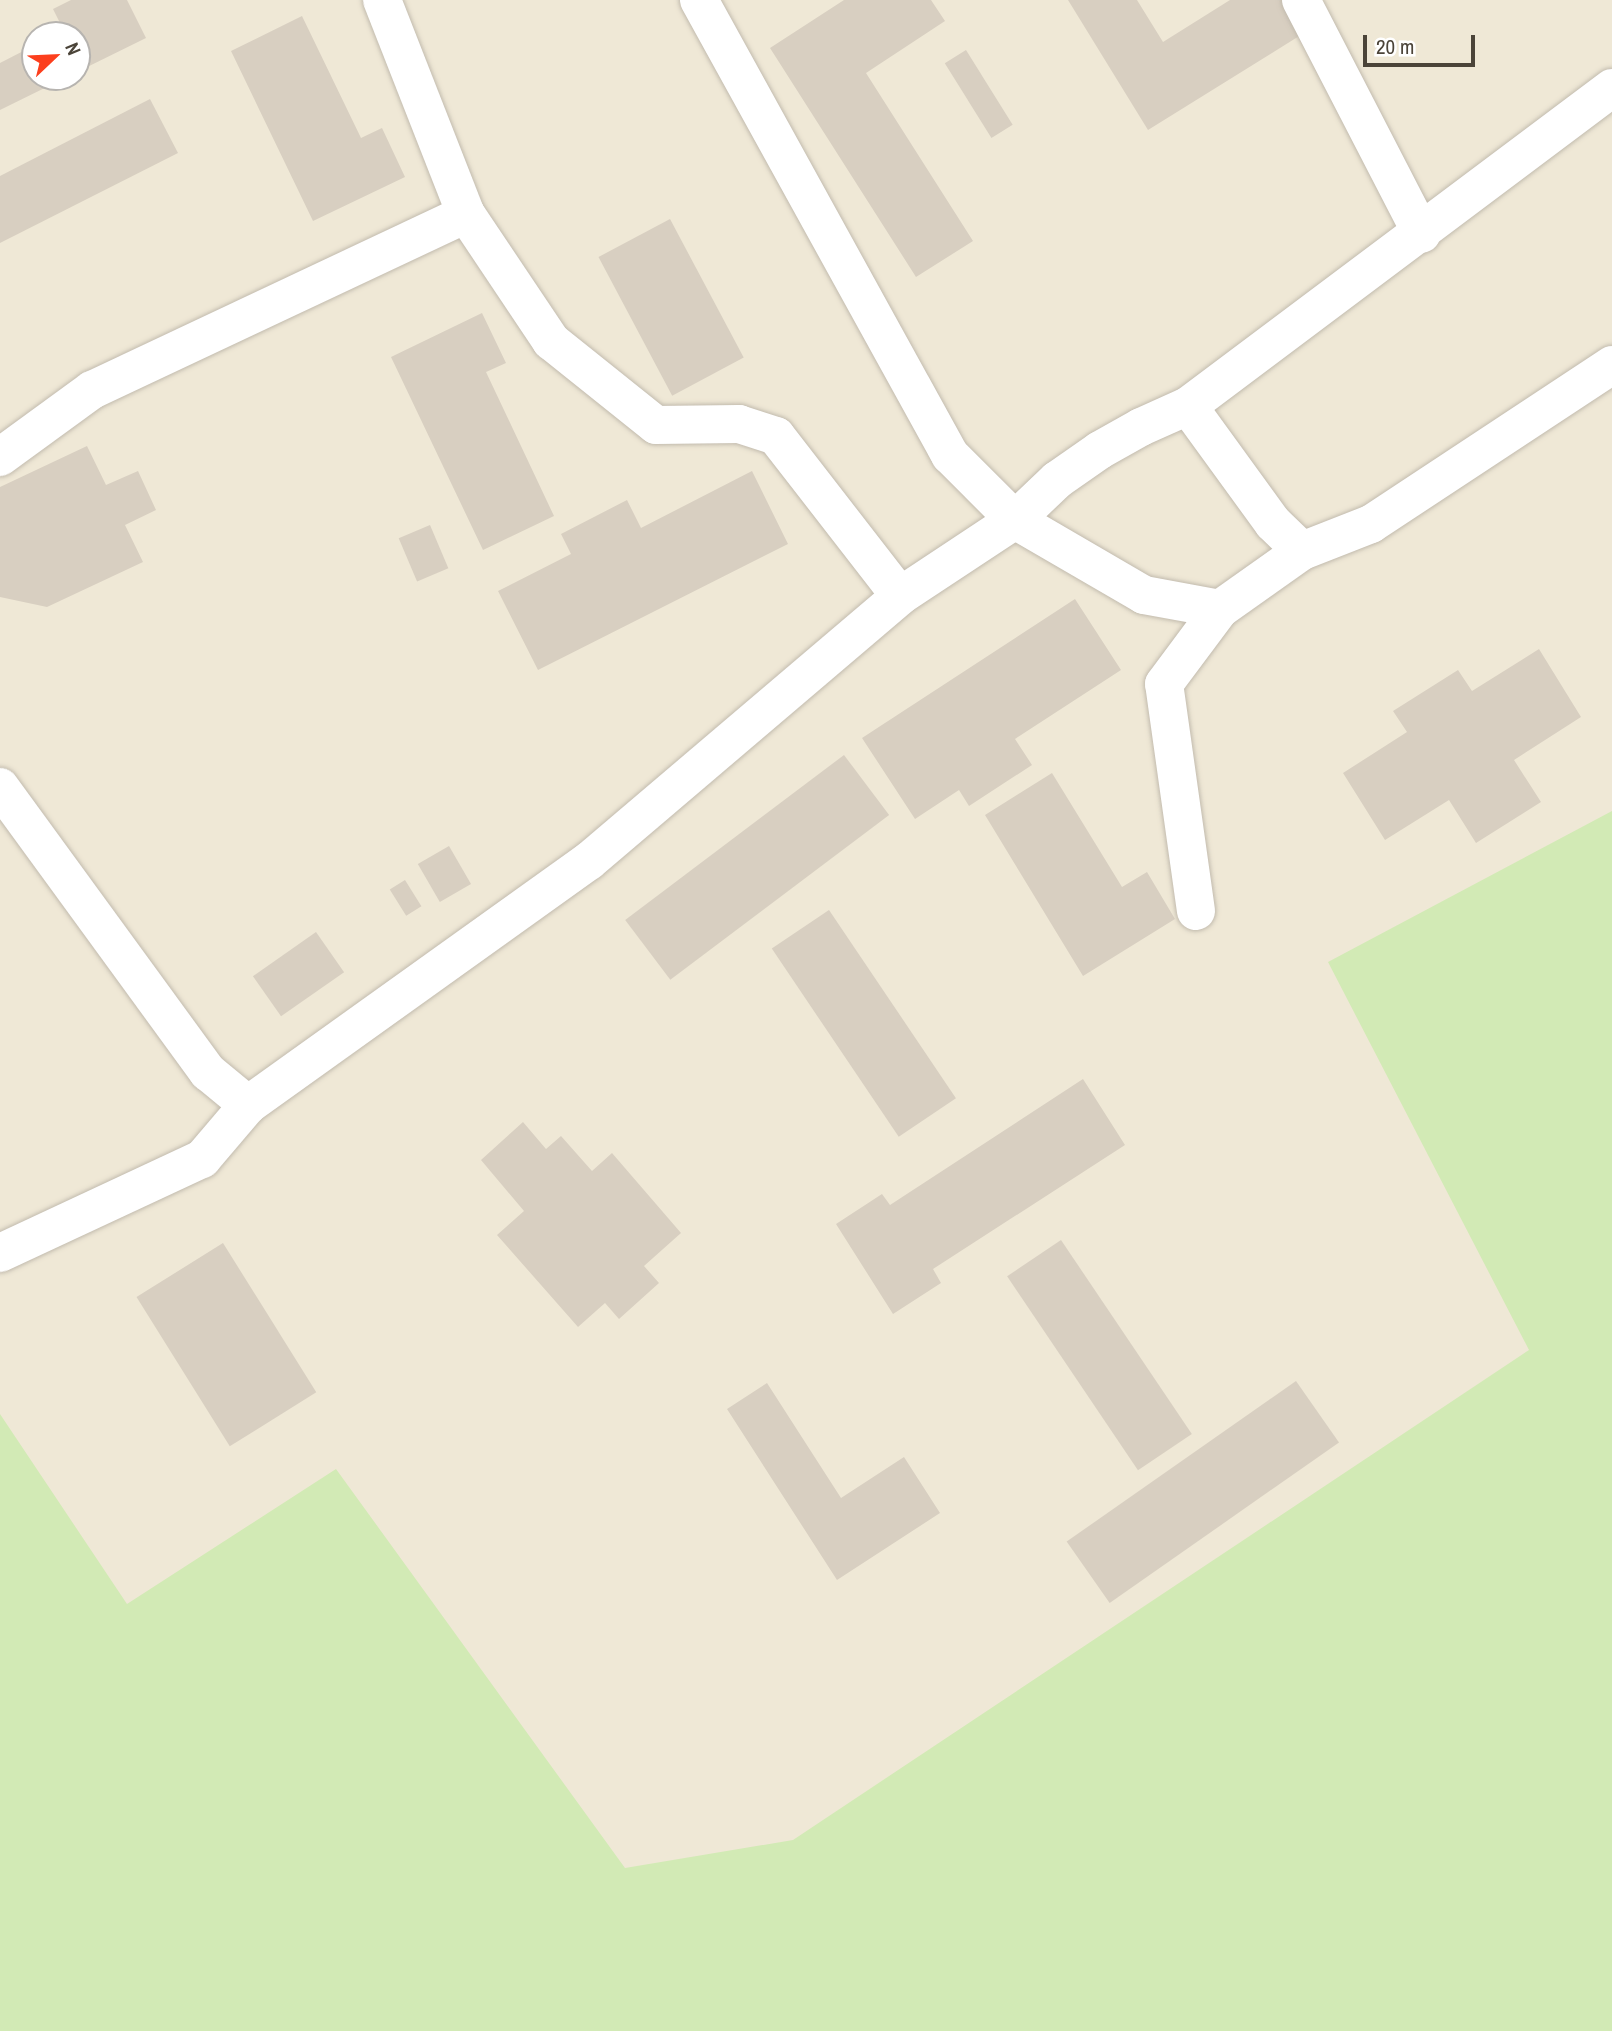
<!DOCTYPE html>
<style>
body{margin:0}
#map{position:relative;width:1612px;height:2031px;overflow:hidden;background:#f6f3ec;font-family:"Archivo Narrow",sans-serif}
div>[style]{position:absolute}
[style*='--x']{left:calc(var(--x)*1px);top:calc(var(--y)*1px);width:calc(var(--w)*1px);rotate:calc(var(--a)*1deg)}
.education>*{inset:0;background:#efe8d6}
.green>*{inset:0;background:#d2eab5}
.building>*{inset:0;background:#d8cfc1;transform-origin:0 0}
.roads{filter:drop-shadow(0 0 2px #c2bbae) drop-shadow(0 0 2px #c2bbae)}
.minor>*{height:38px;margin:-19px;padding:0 19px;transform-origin:19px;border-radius:19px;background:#fff}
span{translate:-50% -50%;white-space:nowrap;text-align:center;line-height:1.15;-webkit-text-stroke:5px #fff;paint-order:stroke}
.north{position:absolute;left:21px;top:21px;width:70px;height:70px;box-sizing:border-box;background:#fff;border:2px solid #b7b4b0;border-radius:50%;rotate:67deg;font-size:19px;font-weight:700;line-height:28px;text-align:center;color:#4b4439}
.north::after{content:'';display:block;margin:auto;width:24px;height:32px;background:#fc3f1d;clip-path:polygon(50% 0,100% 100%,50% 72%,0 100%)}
.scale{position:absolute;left:1363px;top:35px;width:112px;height:32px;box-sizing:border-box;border:4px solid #4b4439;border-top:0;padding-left:9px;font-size:21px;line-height:24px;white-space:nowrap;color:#4b4439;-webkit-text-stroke:5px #fff;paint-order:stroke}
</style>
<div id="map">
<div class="education">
<div style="clip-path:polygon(evenodd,0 0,1612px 0,1612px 2031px,0 2031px,0 0,35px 35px,77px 35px,77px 77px,35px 77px,35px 35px)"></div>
</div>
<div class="green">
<div style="clip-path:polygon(1612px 811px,1612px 2031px,0 2031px,0 1414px,127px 1604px,336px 1469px,625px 1868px,793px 1840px,1529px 1350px,1328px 962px)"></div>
</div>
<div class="building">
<div style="clip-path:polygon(71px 0,127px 0,146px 38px,77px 72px,77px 35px,56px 35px,64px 31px,53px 9px)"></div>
<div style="clip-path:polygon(844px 0,931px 0,945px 21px,866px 73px,973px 241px,916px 277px,770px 48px)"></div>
<div style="clip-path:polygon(1068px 0,1137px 0,1163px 42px,1230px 0,1284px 0,1304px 33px,1148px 130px)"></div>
<div style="clip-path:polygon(302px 16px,361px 138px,382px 128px,405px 177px,313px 221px,231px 51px)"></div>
<div style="clip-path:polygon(35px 45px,35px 77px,67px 77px,0 110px,0 63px)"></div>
<div style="left:966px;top:50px;width:88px;height:25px;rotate:58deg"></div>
<div style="clip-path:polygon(150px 99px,178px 153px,0 243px,0 176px)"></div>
<div style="left:670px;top:219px;width:157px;height:81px;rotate:62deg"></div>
<div style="clip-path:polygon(482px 313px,506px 363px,486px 372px,554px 516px,483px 550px,391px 357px)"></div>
<div style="clip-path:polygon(87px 446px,106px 485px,138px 471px,156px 510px,125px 525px,143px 562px,47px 607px,0 597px,0 487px)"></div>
<div style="clip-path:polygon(752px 471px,788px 544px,538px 670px,498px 591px,571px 554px,561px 534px,627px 500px,641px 528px)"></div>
<div style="left:430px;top:525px;width:47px;height:34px;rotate:67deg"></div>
<div style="clip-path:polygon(1075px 599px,1121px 670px,1015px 739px,1032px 765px,969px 806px,959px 790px,915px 819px,862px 738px)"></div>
<div style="clip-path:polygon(1539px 649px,1581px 717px,1514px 760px,1541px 802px,1476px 843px,1449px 800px,1385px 840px,1343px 773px,1407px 732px,1393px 711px,1458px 670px,1472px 691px)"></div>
<div style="left:844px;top:755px;width:75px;height:274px;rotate:53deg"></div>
<div style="clip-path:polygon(1052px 773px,1122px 887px,1147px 872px,1175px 919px,1083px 976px,985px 815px)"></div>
<div style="left:449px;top:846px;width:44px;height:36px;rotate:60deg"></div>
<div style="left:405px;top:880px;width:31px;height:18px;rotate:58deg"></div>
<div style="left:829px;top:910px;width:227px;height:69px;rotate:56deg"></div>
<div style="left:316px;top:932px;width:49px;height:77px;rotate:55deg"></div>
<div style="clip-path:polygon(1083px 1079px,1125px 1145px,933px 1269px,941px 1283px,893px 1314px,836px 1224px,882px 1194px,890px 1205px)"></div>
<div style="clip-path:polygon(523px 1122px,546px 1149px,561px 1136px,592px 1171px,612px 1153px,681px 1233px,644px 1266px,659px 1283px,619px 1319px,605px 1303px,578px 1327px,497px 1235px,524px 1211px,481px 1160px)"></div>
<div style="left:1061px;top:1240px;width:234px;height:65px;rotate:56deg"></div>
<div style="left:223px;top:1243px;width:176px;height:102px;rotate:58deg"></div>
<div style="left:1296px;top:1381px;width:75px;height:280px;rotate:55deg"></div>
<div style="clip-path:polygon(767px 1383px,841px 1498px,904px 1457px,940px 1513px,837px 1580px,727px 1409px)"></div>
</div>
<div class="roads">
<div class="minor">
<div style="--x:382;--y:0;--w:230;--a:68.6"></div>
<div style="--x:466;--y:214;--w:153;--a:56.2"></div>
<div style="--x:551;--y:341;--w:134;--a:38.7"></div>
<div style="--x:656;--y:425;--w:83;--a:-0.7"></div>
<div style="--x:739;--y:424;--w:39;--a:18"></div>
<div style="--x:776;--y:436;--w:202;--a:52.2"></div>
<div style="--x:699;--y:0;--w:520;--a:61.12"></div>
<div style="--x:950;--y:455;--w:92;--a:45"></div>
<div style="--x:1015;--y:520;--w:149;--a:30.2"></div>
<div style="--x:1144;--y:595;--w:77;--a:10.4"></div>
<div style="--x:1301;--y:0;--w:263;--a:62.7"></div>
<div style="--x:1188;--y:406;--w:530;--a:-36.87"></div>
<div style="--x:0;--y:457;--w:114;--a:-36.1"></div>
<div style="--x:92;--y:390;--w:413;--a:-25.2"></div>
<div style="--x:0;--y:787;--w:353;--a:53.9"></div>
<div style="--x:208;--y:1072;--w:52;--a:39.5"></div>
<div style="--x:1196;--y:911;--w:229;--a:-98"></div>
<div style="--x:1164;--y:684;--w:94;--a:-53.3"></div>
<div style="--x:1220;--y:609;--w:100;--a:-35.3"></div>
<div style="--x:0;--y:1253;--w:223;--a:-25"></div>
<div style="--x:202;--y:1159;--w:71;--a:-49.6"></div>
<div style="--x:248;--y:1105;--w:419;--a:-35.6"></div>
<div style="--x:589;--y:861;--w:409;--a:-40.4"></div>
<div style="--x:900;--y:596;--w:138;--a:-33.5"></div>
<div style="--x:1015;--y:520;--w:58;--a:-43.6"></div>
<div style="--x:1057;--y:480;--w:52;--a:-34.9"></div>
<div style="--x:1100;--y:450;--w:47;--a:-29.3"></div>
<div style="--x:1141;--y:427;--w:51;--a:-24.1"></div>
<div style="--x:1188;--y:406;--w:145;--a:54"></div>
<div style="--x:1273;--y:523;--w:40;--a:44"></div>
<div style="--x:1302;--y:551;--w:74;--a:-21.4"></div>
<div style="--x:1371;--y:524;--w:289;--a:-33.4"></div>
</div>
</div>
<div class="north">N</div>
<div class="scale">20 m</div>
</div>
